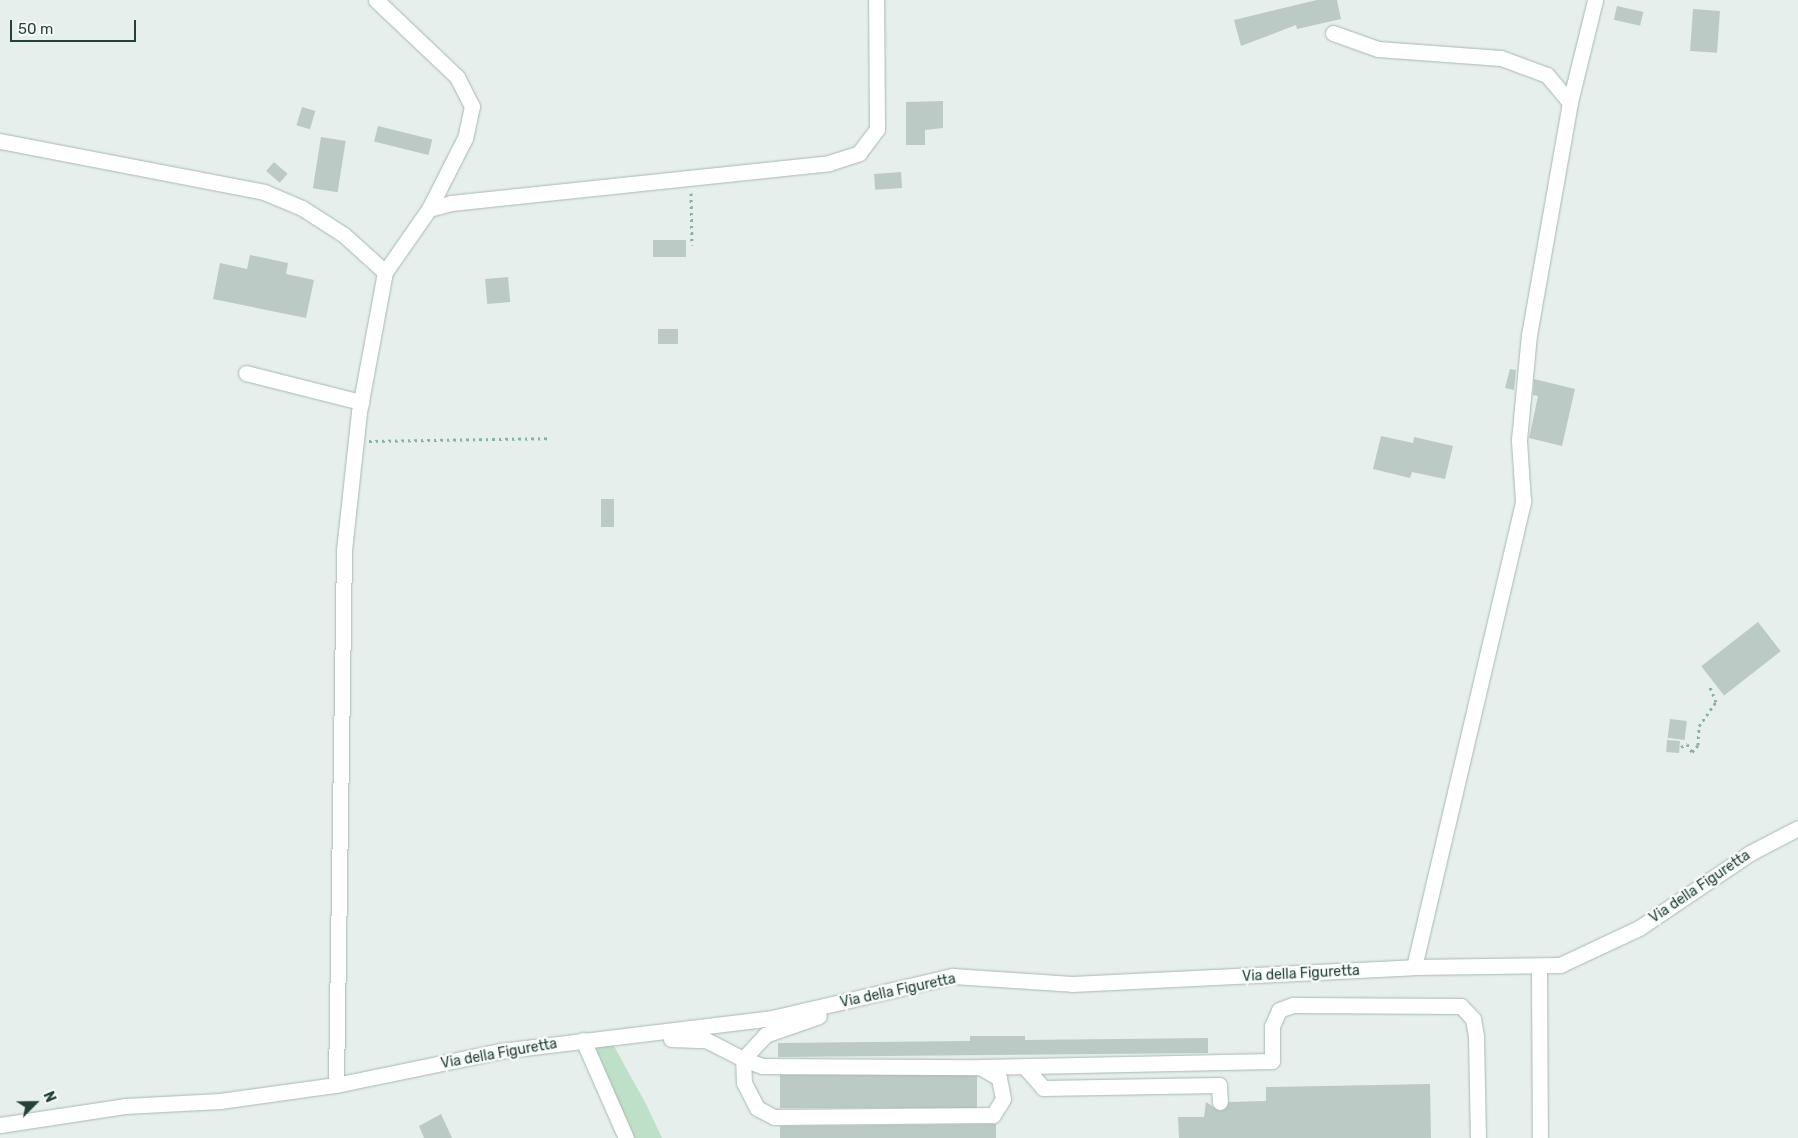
<!DOCTYPE html>
<style>
body{margin:0}
#map{position:relative;width:1798px;height:1138px;overflow:hidden;background:#e6efeb;font-family:Rubik,sans-serif}
div>[style]{position:absolute}
[style*='--x']{left:calc(var(--x)*1px);top:calc(var(--y)*1px);width:calc(var(--w)*1px);rotate:calc(var(--a)*1deg)}
.green>*{inset:0;background:#bfe0c8}
.building>*{inset:0;background:#bbcac4;transform-origin:0 0}
.path>*{height:3px;margin-top:-1.5px;transform-origin:0;background:repeating-linear-gradient(90deg,#86b3a5 0 2.5px,transparent 0 6.5px)}
.roads{filter:drop-shadow(0 0 1px #a8b8b2) drop-shadow(0 0 1px #a8b8b2)}
.minor>*{height:15px;margin:-7.5px;padding:0 7.5px;transform-origin:7.5px;border-radius:7.5px;background:#fff}
span{translate:-50% -50%;white-space:nowrap;text-align:center;line-height:1.15;-webkit-text-stroke:5px #f7fbf9;paint-order:stroke}
.street-label{font-size:14px;color:#24423a}
.north{position:absolute;left:10px;top:1078px;width:50px;height:50px;-webkit-text-stroke:4px #f7fbf9;paint-order:stroke;rotate:67deg;font-size:14px;font-weight:700;line-height:20px;text-align:center;color:#24423a}
.north::after{content:'';display:block;margin:auto;width:18px;height:22px;background:#24423a;clip-path:polygon(50% 0,100% 100%,50% 72%,0 100%)}
.scale{position:absolute;left:10px;top:20px;width:126px;height:22px;box-sizing:border-box;border:2px solid #24423a;border-top:0;padding-left:6px;font-size:15px;line-height:18px;white-space:nowrap;color:#24423a;-webkit-text-stroke:4px #f7fbf9;paint-order:stroke}
</style>
<div id="map">
<div class="green">
<div style="clip-path:polygon(610px 1039px,646px 1104px,662px 1138px,621px 1138px,583px 1040px)"></div>
</div>
<div class="building">
<div style="clip-path:polygon(1317px 0,1337px 0,1341px 19px,1297px 29px,1296px 25px,1241px 46px,1234px 20px)"></div>
<div style="left:1617px;top:6px;width:27px;height:14px;rotate:13deg"></div>
<div style="left:1693px;top:9px;width:27px;height:42px;rotate:4deg"></div>
<div style="clip-path:polygon(943px 101px,943px 128px,925px 130px,925px 145px,906px 145px,906px 102px)"></div>
<div style="left:302px;top:107px;width:14px;height:19px;rotate:17deg"></div>
<div style="left:378px;top:126px;width:56px;height:16px;rotate:14deg"></div>
<div style="left:321px;top:137px;width:25px;height:52px;rotate:9deg"></div>
<div style="left:274px;top:162px;width:18px;height:12px;rotate:41deg"></div>
<div style="left:901px;top:172px;width:16px;height:27px;rotate:86deg"></div>
<div style="left:653px;top:240px;width:33px;height:17px"></div>
<div style="clip-path:polygon(250px 255px,288px 263px,286px 274px,314px 280px,306px 318px,213px 299px,220px 263px,247px 269px)"></div>
<div style="left:508px;top:277px;width:25px;height:23px;rotate:85deg"></div>
<div style="left:658px;top:329px;width:20px;height:15px"></div>
<div style="clip-path:polygon(1510px 369px,1516px 370px,1514px 390px,1505px 388px)"></div>
<div style="clip-path:polygon(1534px 379px,1575px 389px,1562px 446px,1529px 438px,1538px 396px,1533px 395px)"></div>
<div style="clip-path:polygon(1381px 436px,1413px 443px,1414px 437px,1453px 446px,1445px 479px,1412px 472px,1410px 478px,1373px 469px)"></div>
<div style="left:601px;top:499px;width:13px;height:28px"></div>
<div style="left:1758px;top:622px;width:37px;height:72px;rotate:52deg"></div>
<div style="left:1670px;top:719px;width:17px;height:19px;rotate:7deg"></div>
<div style="left:1667px;top:740px;width:13px;height:12px;rotate:4deg"></div>
<div style="clip-path:polygon(970px 1036px,1025px 1036px,1025px 1040px,1208px 1038px,1208px 1053px,778px 1057px,778px 1043px,970px 1041px)"></div>
<div style="left:780px;top:1075px;width:197px;height:33px"></div>
<div style="clip-path:polygon(1430px 1084px,1431px 1138px,1179px 1138px,1178px 1117px,1204px 1117px,1206px 1102px,1220px 1111px,1229px 1102px,1266px 1101px,1266px 1087px)"></div>
<div style="clip-path:polygon(441px 1114px,452px 1138px,424px 1138px,419px 1126px)"></div>
<div style="clip-path:polygon(996px 1124px,996px 1138px,780px 1138px,780px 1126px)"></div>
</div>
<div class="path">
<div style="--x:691;--y:193;--w:52;--a:88.9"></div>
<div style="--x:369;--y:441;--w:182;--a:-0.9"></div>
<div style="--x:1681;--y:747;--w:7;--a:-27"></div>
<div style="--x:1687;--y:744;--w:9;--a:58"></div>
<div style="--x:1692;--y:752;--w:9;--a:-49"></div>
<div style="--x:1698;--y:745;--w:19;--a:-87"></div>
<div style="--x:1699;--y:726;--w:29;--a:-55"></div>
<div style="--x:1716;--y:702;--w:18;--a:-112"></div>
</div>
<div class="roads">
<div class="minor">
<div style="--x:376;--y:0;--w:112;--a:43.5"></div>
<div style="--x:457;--y:77;--w:33;--a:63"></div>
<div style="--x:472;--y:106;--w:33;--a:102"></div>
<div style="--x:465;--y:138;--w:80;--a:116.9"></div>
<div style="--x:1333;--y:33;--w:48;--a:19.6"></div>
<div style="--x:1378;--y:49;--w:123;--a:4.2"></div>
<div style="--x:1501;--y:58;--w:49;--a:20.3"></div>
<div style="--x:1547;--y:75;--w:35;--a:50"></div>
<div style="--x:0;--y:141;--w:269;--a:10.9"></div>
<div style="--x:264;--y:192;--w:41;--a:22.8"></div>
<div style="--x:302;--y:208;--w:50;--a:32.7"></div>
<div style="--x:344;--y:235;--w:55;--a:42.1"></div>
<div style="--x:385;--y:272;--w:142;--a:100.5"></div>
<div style="--x:359;--y:412;--w:139;--a:96.2"></div>
<div style="--x:344;--y:550;--w:535;--a:90.86"></div>
<div style="--x:385;--y:272;--w:77;--a:-55.1"></div>
<div style="--x:429;--y:209;--w:23;--a:-15"></div>
<div style="--x:451;--y:203;--w:380;--a:-6"></div>
<div style="--x:829;--y:163;--w:32;--a:-18"></div>
<div style="--x:859;--y:153;--w:30;--a:-53"></div>
<div style="--x:877;--y:129;--w:129;--a:-90.4"></div>
<div style="--x:246;--y:373;--w:119;--a:14.2"></div>
<div style="--x:1414;--y:967;--w:479;--a:-76.8"></div>
<div style="--x:1523;--y:501;--w:61;--a:-93.8"></div>
<div style="--x:1519;--y:440;--w:105;--a:-84.6"></div>
<div style="--x:1529;--y:335;--w:237;--a:-80"></div>
<div style="--x:1570;--y:102;--w:105;--a:-76.2"></div>
<div style="--x:1539;--y:968;--w:170;--a:89.7"></div>
<div style="--x:671;--y:1039;--w:35;--a:2"></div>
<div style="--x:706;--y:1040;--w:42;--a:27.2"></div>
<div style="--x:743;--y:1059;--w:20;--a:20"></div>
<div style="--x:762;--y:1066;--w:218;--a:0.3"></div>
<div style="--x:980;--y:1067;--w:22;--a:30"></div>
<div style="--x:999;--y:1078;--w:21;--a:79"></div>
<div style="--x:1003;--y:1099;--w:19;--a:122"></div>
<div style="--x:993;--y:1115;--w:219;--a:179.5"></div>
<div style="--x:774;--y:1117;--w:19;--a:-152"></div>
<div style="--x:757;--y:1108;--w:28;--a:-117"></div>
<div style="--x:744;--y:1083;--w:24;--a:-92"></div>
<div style="--x:743;--y:1059;--w:33;--a:-47"></div>
<div style="--x:765;--y:1035;--w:57;--a:-19.4"></div>
<div style="--x:583;--y:1040;--w:107;--a:66.3"></div>
<div style="--x:981;--y:1067;--w:291;--a:-1.2"></div>
<div style="--x:1272;--y:1061;--w:35;--a:-90"></div>
<div style="--x:1272;--y:1026;--w:17;--a:-66"></div>
<div style="--x:1279;--y:1010;--w:15;--a:-20"></div>
<div style="--x:1293;--y:1005;--w:168;--a:0.3"></div>
<div style="--x:1461;--y:1006;--w:18;--a:47"></div>
<div style="--x:1473;--y:1019;--w:17;--a:80"></div>
<div style="--x:1476;--y:1036;--w:102;--a:88.9"></div>
<div style="--x:1025;--y:1067;--w:28;--a:49"></div>
<div style="--x:1043;--y:1088;--w:176;--a:-1"></div>
<div style="--x:1219;--y:1085;--w:17;--a:87"></div>
<div style="--x:0;--y:1125;--w:126;--a:-8.6"></div>
<div style="--x:125;--y:1106;--w:95;--a:-3"></div>
<div style="--x:220;--y:1101;--w:117;--a:-7.9"></div>
<div style="--x:336;--y:1085;--w:167;--a:-11.7"></div>
<div style="--x:500;--y:1051;--w:274;--a:-6.9"></div>
<div style="--x:772;--y:1018;--w:186;--a:-13.1"></div>
<div style="--x:953;--y:976;--w:119;--a:3.8"></div>
<div style="--x:1072;--y:984;--w:342;--a:-2.8"></div>
<div style="--x:1414;--y:967;--w:146;--a:-0.8"></div>
<div style="--x:1560;--y:965;--w:87;--a:-25.1"></div>
<div style="--x:1639;--y:928;--w:134;--a:-34"></div>
<div style="--x:1750;--y:853;--w:54;--a:-27.5"></div>
</div>
</div>
<div class="street-label">
<span style="left:1700px;top:887px;rotate:-34deg">Via della Figuretta</span>
<span style="left:1301px;top:974px;rotate:-3deg">Via della Figuretta</span>
<span style="left:898px;top:991px;rotate:-12deg">Via della Figuretta</span>
<span style="left:499px;top:1054px;rotate:-10deg">Via della Figuretta</span>
</div>
<div class="north">N</div>
<div class="scale">50 m</div>
</div>
